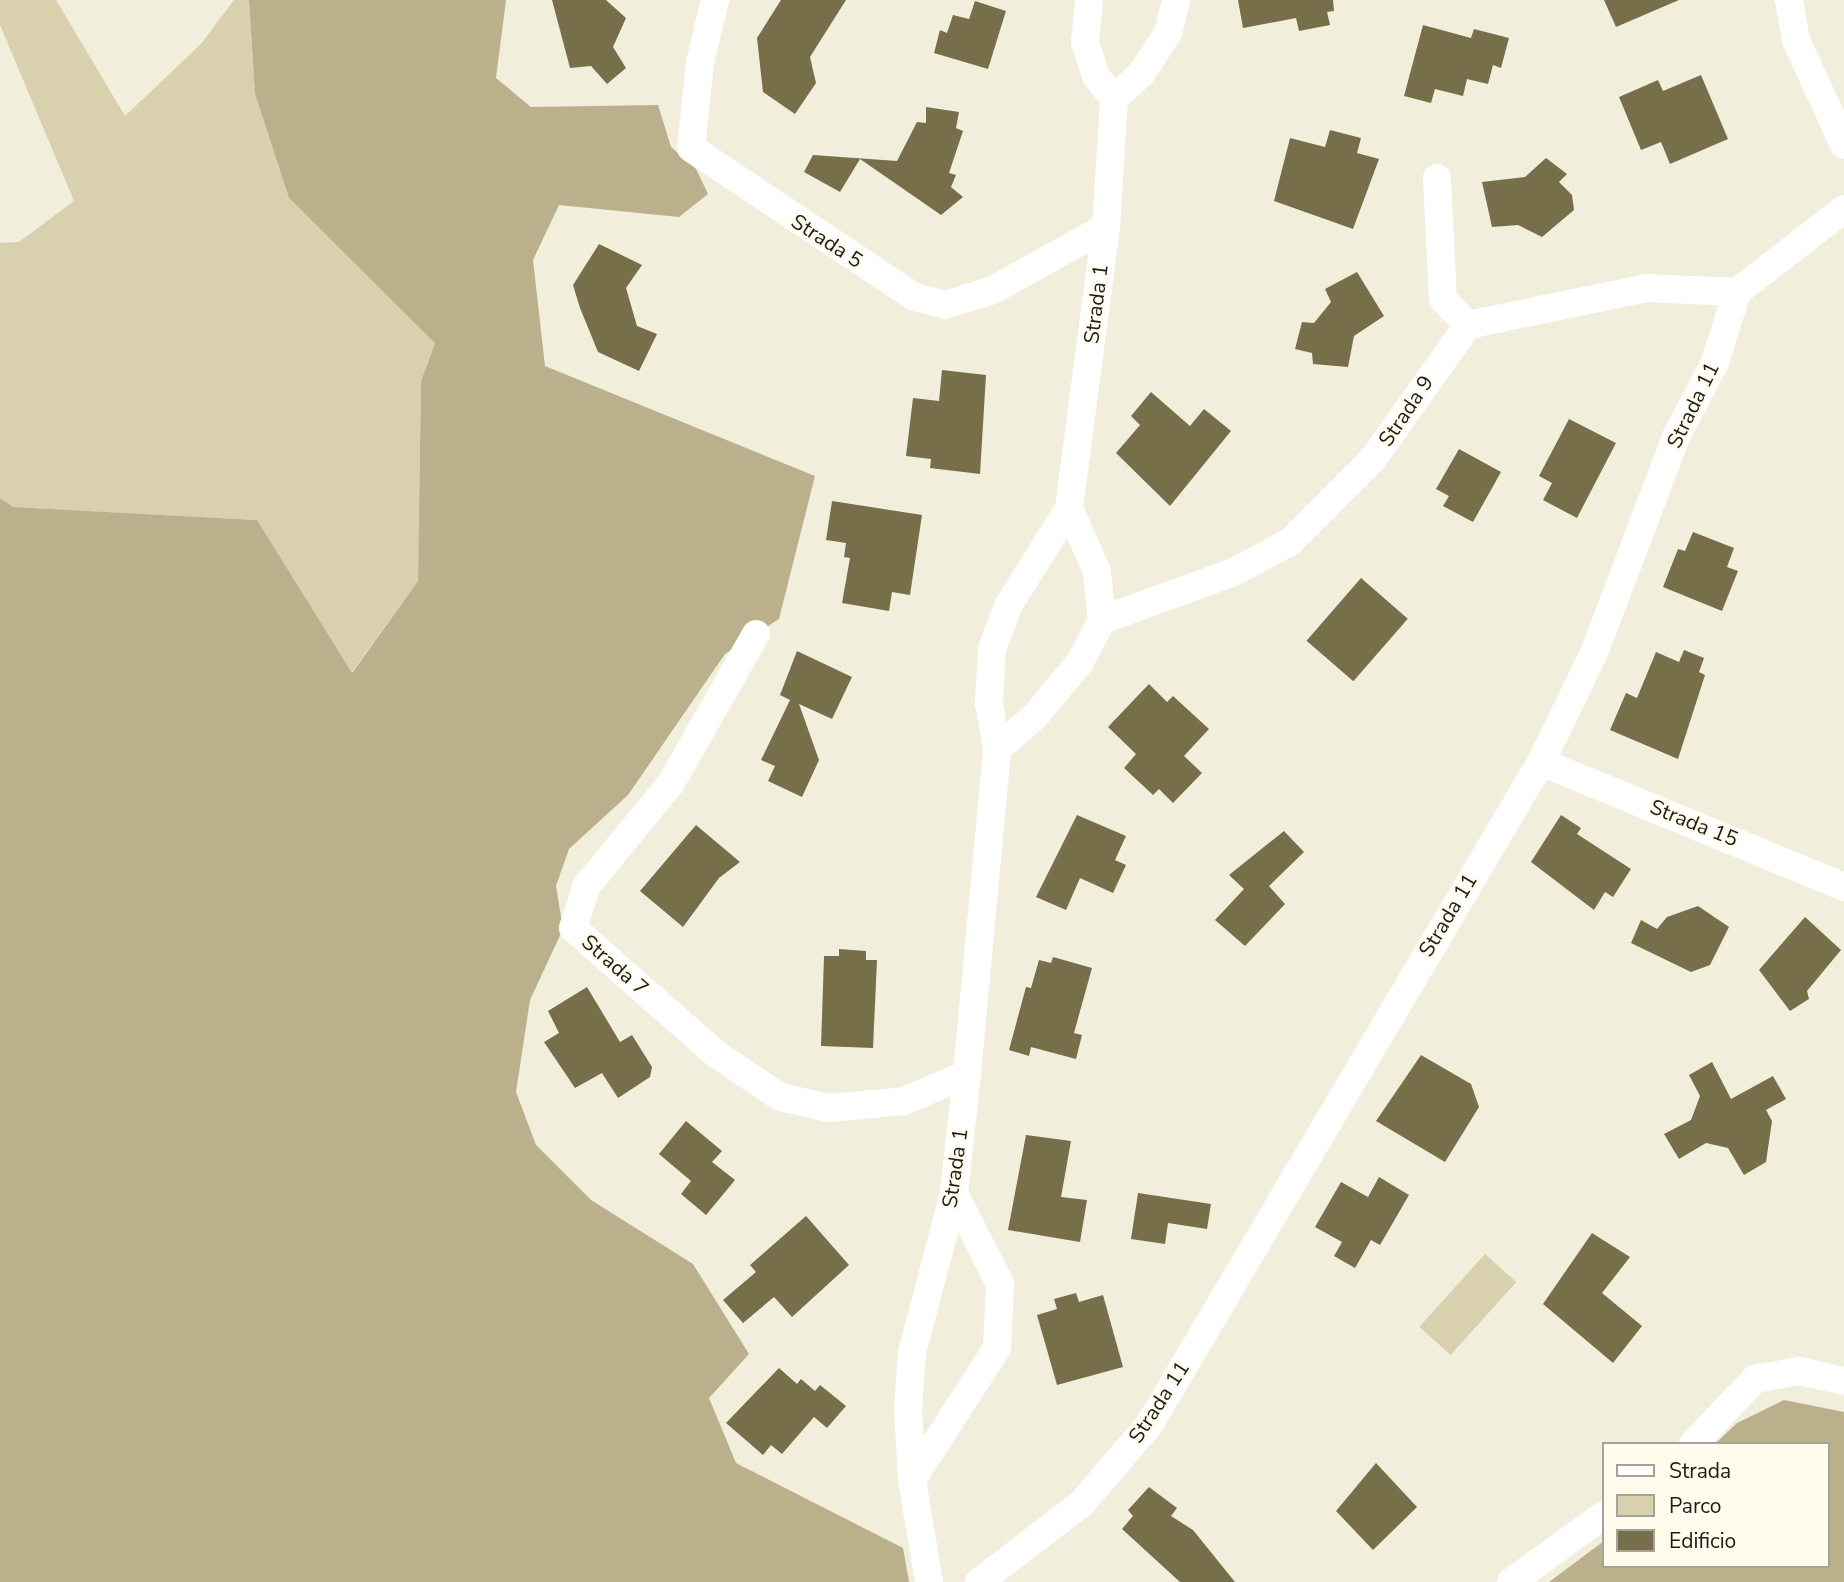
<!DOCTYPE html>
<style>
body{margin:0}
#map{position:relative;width:1844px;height:1582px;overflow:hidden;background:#f2eedc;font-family:"Nunito Sans",sans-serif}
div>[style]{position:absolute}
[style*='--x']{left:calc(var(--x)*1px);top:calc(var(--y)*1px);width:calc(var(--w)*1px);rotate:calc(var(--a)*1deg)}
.green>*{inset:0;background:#d9d0ae;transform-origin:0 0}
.forest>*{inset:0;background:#bab08b}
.building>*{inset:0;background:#776e4a;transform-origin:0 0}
.minor>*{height:28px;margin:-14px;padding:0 14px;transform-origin:14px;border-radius:14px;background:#fff}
span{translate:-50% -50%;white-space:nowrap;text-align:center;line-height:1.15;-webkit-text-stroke:5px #fffbed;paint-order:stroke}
.street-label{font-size:21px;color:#1f1d17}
.legend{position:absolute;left:1602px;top:1442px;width:228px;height:126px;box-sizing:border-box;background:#fffbed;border:2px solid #a5a297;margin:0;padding:9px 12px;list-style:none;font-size:21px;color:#1f1d17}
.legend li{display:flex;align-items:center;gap:14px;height:35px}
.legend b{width:35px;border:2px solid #a5a297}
</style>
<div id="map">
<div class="green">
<div style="clip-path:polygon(0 0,56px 0,125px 116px,201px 44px,234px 0,249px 0,255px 94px,289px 198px,435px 342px,421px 381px,418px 581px,351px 673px,257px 520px,12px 507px,0 498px,0 243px,19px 242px,74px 201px,0 25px)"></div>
<div style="left:1485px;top:1254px;width:42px;height:98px;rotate:42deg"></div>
</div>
<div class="forest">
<div style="clip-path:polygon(249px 0,506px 0,496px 78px,531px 107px,658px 105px,671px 147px,696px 169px,708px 194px,679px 217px,559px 205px,533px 260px,545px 366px,815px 476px,779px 619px,725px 654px,628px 795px,569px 849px,556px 886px,563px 929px,530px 1000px,516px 1092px,536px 1145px,591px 1200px,693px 1264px,749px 1354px,709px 1398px,736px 1463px,903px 1548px,909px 1582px,0 1582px,0 498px,13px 507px,257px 520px,352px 673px,418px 581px,421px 381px,435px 343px,289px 198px,255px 94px)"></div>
<div style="clip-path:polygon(1784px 1400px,1844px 1412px,1844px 1582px,1549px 1582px,1604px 1541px,1604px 1566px,1828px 1566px,1828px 1444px,1715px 1444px,1737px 1423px)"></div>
</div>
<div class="building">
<div style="clip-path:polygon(552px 0,606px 0,626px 18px,613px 47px,626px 68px,607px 84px,591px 66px,570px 68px)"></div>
<div style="clip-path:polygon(781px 0,846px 0,810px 57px,816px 83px,795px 114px,763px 92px,757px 38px)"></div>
<div style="clip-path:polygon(1238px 0,1333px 0,1334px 11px,1327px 12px,1330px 25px,1299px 31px,1296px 18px,1243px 28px)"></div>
<div style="clip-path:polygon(1604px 0,1679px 0,1616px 27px)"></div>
<div style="clip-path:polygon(975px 1px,1006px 11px,988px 69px,934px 53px,940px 30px,947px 33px,953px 15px,969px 19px)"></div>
<div style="clip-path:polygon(1423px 25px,1471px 38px,1474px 29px,1509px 38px,1501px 68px,1493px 65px,1488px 84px,1467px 79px,1463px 96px,1435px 89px,1431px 103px,1404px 96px)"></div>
<div style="clip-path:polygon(1701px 75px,1728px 139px,1670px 164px,1661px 142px,1641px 150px,1619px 97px,1658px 80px,1663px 91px)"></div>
<div style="clip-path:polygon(926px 107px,959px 112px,956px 128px,963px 131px,949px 173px,956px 175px,951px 187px,963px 197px,941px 215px,860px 159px,840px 192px,804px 172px,813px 155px,897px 161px,917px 122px,926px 123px)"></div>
<div style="clip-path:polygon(1330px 130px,1361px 138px,1357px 153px,1379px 159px,1353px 229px,1274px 201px,1290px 138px,1325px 147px)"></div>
<div style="clip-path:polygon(1546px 158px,1567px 174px,1559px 182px,1572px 195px,1574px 210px,1542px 237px,1518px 225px,1492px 227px,1482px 182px,1525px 177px)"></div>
<div style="clip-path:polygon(599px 244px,642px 265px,626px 288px,637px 326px,657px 334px,639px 371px,598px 352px,580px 308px,573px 285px)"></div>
<div style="clip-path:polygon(1357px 272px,1384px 316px,1354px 336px,1348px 367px,1313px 364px,1312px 353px,1295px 349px,1302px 322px,1314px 323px,1331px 302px,1325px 289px)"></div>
<div style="clip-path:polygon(942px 370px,986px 375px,980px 474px,930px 468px,931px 459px,906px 456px,913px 398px,939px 401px)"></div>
<div style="clip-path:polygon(1151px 392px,1190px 426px,1204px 409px,1231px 431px,1170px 506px,1116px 453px,1140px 425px,1131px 416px)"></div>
<div style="clip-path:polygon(1569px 419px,1616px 443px,1577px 518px,1543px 500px,1552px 483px,1539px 476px)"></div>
<div style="clip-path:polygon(1459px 449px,1501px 472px,1473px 522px,1443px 506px,1449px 496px,1436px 489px)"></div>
<div style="clip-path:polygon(832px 501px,922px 515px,910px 595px,892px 592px,889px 611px,842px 603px,850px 558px,844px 557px,846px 543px,826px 540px)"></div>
<div style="clip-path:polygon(1693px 532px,1734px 548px,1727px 567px,1738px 571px,1722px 611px,1663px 587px,1678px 549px,1685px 551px)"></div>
<div style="left:1361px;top:578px;width:62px;height:83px;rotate:41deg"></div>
<div style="clip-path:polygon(1684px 650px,1704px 658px,1699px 672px,1705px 675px,1678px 759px,1610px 730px,1626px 693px,1637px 698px,1656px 652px,1679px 662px)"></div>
<div style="clip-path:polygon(797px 651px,852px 677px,832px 719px,799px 704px,819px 760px,802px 797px,768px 781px,775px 766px,761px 760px,790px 700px,780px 695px)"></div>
<div style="clip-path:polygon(1149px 684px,1167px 702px,1173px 696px,1209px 729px,1184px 756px,1202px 773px,1173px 803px,1159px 789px,1153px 795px,1124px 768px,1136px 754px,1108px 727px)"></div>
<div style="clip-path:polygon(1077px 815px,1126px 836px,1115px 860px,1126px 865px,1113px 893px,1080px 878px,1066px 910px,1036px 897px)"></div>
<div style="clip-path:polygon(1561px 815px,1581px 828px,1577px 834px,1631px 869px,1613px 897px,1605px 892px,1594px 910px,1531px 862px)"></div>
<div style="clip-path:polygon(696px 825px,740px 862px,719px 878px,683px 927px,640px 891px)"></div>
<div style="clip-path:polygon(1284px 831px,1304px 852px,1269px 886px,1285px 904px,1245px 946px,1215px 920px,1244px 889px,1229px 875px)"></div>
<div style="clip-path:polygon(1698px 906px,1729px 927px,1710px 965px,1691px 972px,1631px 943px,1641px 920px,1657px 929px,1667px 917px)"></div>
<div style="clip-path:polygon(1805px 917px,1841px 950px,1807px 991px,1809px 999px,1790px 1011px,1759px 970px)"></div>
<div style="clip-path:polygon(839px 949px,866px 951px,866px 960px,877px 960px,873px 1048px,821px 1046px,824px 956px,839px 956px)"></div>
<div style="clip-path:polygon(1053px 957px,1092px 968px,1074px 1033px,1082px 1035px,1076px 1059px,1031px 1047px,1029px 1056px,1009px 1050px,1026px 987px,1031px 988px,1039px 960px,1051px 963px)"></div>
<div style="clip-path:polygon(587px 987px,620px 1042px,632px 1035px,652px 1067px,650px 1077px,618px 1098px,602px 1073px,575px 1088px,544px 1042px,559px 1033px,548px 1011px)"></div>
<div style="clip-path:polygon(1421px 1055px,1471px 1084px,1479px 1107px,1445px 1162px,1376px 1121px)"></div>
<div style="clip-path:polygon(1712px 1062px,1731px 1099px,1773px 1076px,1786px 1099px,1766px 1110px,1772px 1121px,1766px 1162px,1744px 1175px,1728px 1148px,1706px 1143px,1679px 1159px,1664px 1134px,1691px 1120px,1700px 1096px,1689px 1075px)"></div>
<div style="clip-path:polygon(686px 1121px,722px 1151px,712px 1162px,735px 1180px,706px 1215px,681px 1194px,691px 1181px,659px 1154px)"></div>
<div style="clip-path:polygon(1026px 1135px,1071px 1141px,1061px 1197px,1087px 1200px,1080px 1242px,1008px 1230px)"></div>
<div style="clip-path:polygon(1379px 1177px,1409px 1195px,1380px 1245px,1371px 1240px,1355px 1268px,1334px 1256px,1342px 1242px,1315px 1227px,1341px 1182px,1368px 1197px)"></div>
<div style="clip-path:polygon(1138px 1193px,1211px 1204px,1207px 1229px,1168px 1223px,1165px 1244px,1131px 1239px)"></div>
<div style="clip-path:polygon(806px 1216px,849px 1265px,792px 1317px,774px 1297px,743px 1323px,723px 1300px,756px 1272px,750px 1265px)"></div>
<div style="clip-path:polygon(1592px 1233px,1630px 1257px,1602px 1293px,1642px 1326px,1613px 1363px,1543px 1304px)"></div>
<div style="clip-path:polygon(1076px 1293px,1079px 1302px,1103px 1295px,1123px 1367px,1057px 1385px,1037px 1315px,1057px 1309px,1054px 1299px)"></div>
<div style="clip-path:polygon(779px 1368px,797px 1384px,801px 1379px,815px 1391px,820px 1385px,846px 1406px,827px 1428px,814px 1417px,782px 1454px,771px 1445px,763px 1455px,726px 1423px)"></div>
<div style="clip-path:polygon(1376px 1463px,1417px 1507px,1373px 1550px,1336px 1511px)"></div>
<div style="clip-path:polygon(1149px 1487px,1177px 1508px,1171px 1516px,1193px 1530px,1235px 1582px,1180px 1582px,1122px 1529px,1133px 1516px,1128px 1510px)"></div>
</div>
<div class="minor">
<div style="--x:715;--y:0;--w:65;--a:103.4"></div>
<div style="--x:700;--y:63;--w:85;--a:96"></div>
<div style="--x:691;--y:148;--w:268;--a:33.7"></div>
<div style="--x:914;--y:297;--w:32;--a:14"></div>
<div style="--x:945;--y:305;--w:50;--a:-17.4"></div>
<div style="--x:993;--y:290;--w:129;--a:-29.1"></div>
<div style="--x:1789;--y:0;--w:41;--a:80.1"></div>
<div style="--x:1796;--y:40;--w:115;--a:65.4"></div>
<div style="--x:1114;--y:99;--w:37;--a:-43"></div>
<div style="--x:1141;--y:74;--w:49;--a:-56.6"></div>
<div style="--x:1168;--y:33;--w:34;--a:-76"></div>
<div style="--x:1437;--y:178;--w:121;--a:87.2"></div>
<div style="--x:1443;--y:299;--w:36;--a:46"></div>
<div style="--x:1102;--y:620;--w:140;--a:-20"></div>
<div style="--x:1234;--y:572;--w:64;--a:-28.2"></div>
<div style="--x:1290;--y:542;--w:117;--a:-45"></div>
<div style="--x:1373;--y:459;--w:164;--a:-54.7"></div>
<div style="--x:1468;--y:325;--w:182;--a:-11.7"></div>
<div style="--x:1646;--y:288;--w:91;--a:2.5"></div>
<div style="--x:756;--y:634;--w:172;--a:119.7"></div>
<div style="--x:671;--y:783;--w:134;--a:129.3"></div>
<div style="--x:586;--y:887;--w:43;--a:107.6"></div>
<div style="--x:573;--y:928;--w:191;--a:41.4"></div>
<div style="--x:716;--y:1054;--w:77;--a:33.9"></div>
<div style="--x:780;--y:1097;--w:50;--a:12.7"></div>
<div style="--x:829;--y:1108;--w:75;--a:-5.3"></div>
<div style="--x:904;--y:1101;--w:69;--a:-23.2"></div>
<div style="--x:997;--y:749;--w:50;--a:-41"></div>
<div style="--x:1035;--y:716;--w:70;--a:-50.2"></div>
<div style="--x:1080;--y:662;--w:47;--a:-62.4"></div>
<div style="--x:1102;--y:620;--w:48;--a:-95.9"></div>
<div style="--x:1097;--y:572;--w:70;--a:-113.6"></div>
<div style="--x:1541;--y:762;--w:328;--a:22.4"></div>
<div style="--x:1693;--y:1444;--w:90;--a:-46.4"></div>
<div style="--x:1755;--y:1379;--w:45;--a:-10.3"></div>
<div style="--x:1799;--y:1371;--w:46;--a:12.5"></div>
<div style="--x:912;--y:1480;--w:157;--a:-57.2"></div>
<div style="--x:997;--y:1348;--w:64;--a:-87.3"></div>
<div style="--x:1000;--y:1284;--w:102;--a:-116.8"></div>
<div style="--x:929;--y:1582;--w:103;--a:-99.5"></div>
<div style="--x:912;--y:1480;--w:72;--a:-93.2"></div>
<div style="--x:908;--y:1408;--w:55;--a:-85.8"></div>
<div style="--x:912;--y:1353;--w:165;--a:-75.3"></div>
<div style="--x:954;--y:1193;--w:120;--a:-83.8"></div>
<div style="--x:967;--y:1074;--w:326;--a:-84.7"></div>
<div style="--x:997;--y:749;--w:47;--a:-99.9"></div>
<div style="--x:989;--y:703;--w:54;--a:-86.8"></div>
<div style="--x:992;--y:649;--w:46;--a:-69.6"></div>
<div style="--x:1008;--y:606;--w:115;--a:-58.1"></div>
<div style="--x:1069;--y:508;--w:283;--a:-82.5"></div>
<div style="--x:1106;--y:227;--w:128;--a:-86.4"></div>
<div style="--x:1114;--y:99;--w:29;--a:-128"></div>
<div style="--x:1096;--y:76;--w:35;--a:-108"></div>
<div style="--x:1085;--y:43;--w:43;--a:-84.7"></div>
<div style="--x:979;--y:1582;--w:128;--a:-37.4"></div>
<div style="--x:1081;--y:1504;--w:104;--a:-49.3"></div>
<div style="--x:1149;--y:1425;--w:770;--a:-59.41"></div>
<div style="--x:1541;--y:762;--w:121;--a:-64.1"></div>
<div style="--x:1594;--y:653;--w:231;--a:-69.2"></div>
<div style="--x:1676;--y:437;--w:85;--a:-62.5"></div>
<div style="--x:1715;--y:362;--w:73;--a:-72.6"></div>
<div style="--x:1737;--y:292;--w:135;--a:-37.8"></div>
<div style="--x:1511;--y:1582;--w:115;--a:-35.8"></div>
</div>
<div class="street-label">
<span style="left:827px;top:241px;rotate:33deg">Strada 5</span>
<span style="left:1096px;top:304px;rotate:-83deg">Strada 1</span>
<span style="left:1693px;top:405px;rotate:-64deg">Strada 11</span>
<span style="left:1406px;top:411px;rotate:-56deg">Strada 9</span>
<span style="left:1694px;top:823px;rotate:22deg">Strada 15</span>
<span style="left:1448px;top:915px;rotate:-59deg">Strada 11</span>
<span style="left:615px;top:965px;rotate:41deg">Strada 7</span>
<span style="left:955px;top:1168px;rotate:-82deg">Strada 1</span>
<span style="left:1159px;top:1402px;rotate:-57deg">Strada 11</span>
</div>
<ul class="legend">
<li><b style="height:9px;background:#fff"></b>Strada</li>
<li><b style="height:19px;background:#d9d0ae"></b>Parco</li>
<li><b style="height:19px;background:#776e4a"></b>Edificio</li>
</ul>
</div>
